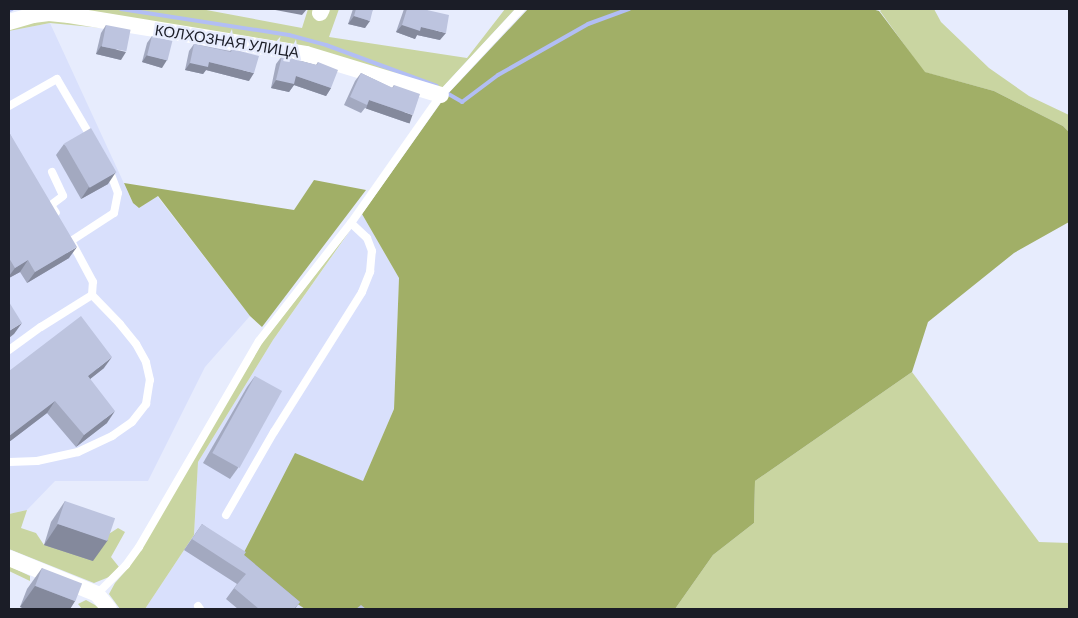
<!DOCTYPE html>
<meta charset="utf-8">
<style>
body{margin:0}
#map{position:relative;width:1078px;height:618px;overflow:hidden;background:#e7ecfd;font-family:Barlow,sans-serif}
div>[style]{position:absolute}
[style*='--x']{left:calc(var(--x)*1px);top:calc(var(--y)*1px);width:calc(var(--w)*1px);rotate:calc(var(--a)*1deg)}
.built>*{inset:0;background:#d9e0fc}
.green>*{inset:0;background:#c9d5a1}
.forest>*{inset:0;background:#a1af67}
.stream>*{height:4px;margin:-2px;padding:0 2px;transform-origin:2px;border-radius:2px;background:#b2bef4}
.service>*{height:8px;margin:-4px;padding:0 4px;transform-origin:4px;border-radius:4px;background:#fff}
.minor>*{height:16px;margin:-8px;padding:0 8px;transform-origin:8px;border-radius:8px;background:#fff}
.wall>*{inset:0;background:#a3a9c0}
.shaded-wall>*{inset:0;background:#84899c;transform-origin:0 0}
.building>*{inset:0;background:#bdc4df;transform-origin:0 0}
span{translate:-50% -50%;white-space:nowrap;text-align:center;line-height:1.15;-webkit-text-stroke:5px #e7ecfd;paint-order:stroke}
.street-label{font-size:15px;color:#1b1d27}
.frame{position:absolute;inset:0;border:10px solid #1b1d27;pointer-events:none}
</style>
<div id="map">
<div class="built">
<div style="clip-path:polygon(50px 23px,133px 203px,139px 208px,157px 196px,250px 316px,205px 367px,148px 481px,55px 481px,27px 510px,9px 514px,9px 31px)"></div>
<div style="clip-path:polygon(362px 214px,399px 278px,394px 409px,363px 482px,238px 563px,305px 609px,145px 609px,194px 535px,198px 462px,273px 340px)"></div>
</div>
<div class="green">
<div style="clip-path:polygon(48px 9px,201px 9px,302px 28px,308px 9px,339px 9px,329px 37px,467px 58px,505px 9px,515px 9px,439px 91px)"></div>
<div style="clip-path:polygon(882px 9px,934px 9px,941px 22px,989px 68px,1029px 96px,1069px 115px,1069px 132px,1063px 126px,994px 91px,924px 72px,880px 11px)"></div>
<div style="clip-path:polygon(35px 18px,144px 32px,50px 23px,9px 31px,9px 25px)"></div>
<div style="clip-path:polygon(351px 229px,273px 340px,198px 462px,194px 535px,145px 609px,120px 609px,109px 594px,115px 583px,129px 567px,262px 343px)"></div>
<div style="clip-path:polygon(912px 372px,1039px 542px,1069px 543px,1069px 609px,675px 609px,713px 555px,754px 523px,755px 481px)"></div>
<div style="clip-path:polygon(27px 510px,21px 528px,36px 533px,44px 545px,101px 539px,118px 528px,125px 532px,111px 557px,119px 567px,109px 577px,94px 583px,9px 549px,9px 514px)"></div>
<div style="clip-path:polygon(9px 566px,30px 576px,30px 581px,9px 571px)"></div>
<div style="clip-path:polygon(86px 600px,95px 605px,100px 609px,82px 609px,78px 604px)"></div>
</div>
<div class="forest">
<div style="clip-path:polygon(528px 9px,872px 9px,879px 11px,925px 72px,994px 91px,1063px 126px,1069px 132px,1069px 222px,1014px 253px,928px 322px,912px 372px,755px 481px,754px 523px,713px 555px,675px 609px,305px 609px,238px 564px,295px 453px,363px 481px,394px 409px,399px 278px,362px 214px,445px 97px)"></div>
<div style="clip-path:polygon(314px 180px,366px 190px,262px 327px,250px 316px,158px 196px,139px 208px,133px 203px,124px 183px,294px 210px)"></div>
</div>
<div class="stream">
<div style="--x:121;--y:9;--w:170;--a:8.8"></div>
<div style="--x:289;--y:35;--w:38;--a:15"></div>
<div style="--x:326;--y:45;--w:118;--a:20.3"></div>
<div style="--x:9;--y:10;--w:3;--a:-18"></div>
<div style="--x:445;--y:92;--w:20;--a:30"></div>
<div style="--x:462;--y:102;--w:45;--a:-36.9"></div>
<div style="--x:498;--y:75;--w:103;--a:-29.5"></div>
<div style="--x:588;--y:24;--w:44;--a:-20.1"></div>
</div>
<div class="service">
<div style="--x:9;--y:106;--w:55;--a:-29.4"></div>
<div style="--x:57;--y:79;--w:69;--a:59.7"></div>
<div style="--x:52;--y:172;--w:26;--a:65"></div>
<div style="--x:63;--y:196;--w:15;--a:143"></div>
<div style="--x:51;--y:205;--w:9;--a:58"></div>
<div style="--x:71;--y:241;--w:51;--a:-33.1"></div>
<div style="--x:114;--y:213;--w:20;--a:-79"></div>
<div style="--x:118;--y:193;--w:26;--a:-111"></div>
<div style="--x:9;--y:350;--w:39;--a:-36"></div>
<div style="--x:41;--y:327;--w:60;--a:-32.1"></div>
<div style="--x:92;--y:295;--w:13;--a:-86"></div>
<div style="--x:93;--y:282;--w:47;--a:-118.2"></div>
<div style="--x:9;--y:462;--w:28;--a:-2"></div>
<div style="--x:37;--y:461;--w:42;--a:-12.4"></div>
<div style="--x:78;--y:452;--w:38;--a:-25"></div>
<div style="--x:112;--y:436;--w:24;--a:-35"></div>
<div style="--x:132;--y:422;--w:23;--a:-52"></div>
<div style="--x:146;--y:404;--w:24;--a:-81"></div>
<div style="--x:150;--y:380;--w:18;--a:-103"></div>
<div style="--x:146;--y:362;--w:21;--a:-119"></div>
<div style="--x:136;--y:344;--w:26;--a:-129"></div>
<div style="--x:120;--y:324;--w:40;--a:-134"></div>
<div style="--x:226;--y:515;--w:96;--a:-60"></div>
<div style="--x:274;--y:432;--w:165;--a:-57.8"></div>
<div style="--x:362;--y:292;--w:22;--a:-68"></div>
<div style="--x:370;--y:272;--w:21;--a:-85"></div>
<div style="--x:372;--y:251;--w:14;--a:-111"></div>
<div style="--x:367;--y:238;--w:22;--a:-137"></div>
<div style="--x:97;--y:594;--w:41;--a:-45"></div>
<div style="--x:126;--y:565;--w:22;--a:-54"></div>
<div style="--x:139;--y:547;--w:238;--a:-59.8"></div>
<div style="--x:259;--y:341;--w:150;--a:-52.1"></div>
<div style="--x:351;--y:223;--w:156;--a:-54.9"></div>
<div style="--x:441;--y:95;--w:117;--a:-47.1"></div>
<div style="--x:198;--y:606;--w:4;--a:56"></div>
</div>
<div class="minor">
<div style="--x:320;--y:13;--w:4;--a:-63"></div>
<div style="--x:9;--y:22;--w:25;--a:-16"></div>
<div style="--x:33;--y:15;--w:16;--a:-7"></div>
<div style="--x:49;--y:13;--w:20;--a:6"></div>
<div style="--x:69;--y:15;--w:240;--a:9.3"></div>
<div style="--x:306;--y:54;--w:141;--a:16.9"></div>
<div style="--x:9;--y:558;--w:95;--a:22.2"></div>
<div style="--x:97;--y:594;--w:19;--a:51"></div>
</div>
<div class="wall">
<div style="clip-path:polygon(353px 9px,373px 9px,365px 28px,348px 24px)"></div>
<div style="clip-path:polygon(404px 9px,427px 9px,427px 10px,440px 40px,417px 35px,415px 39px,396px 32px)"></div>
<div style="clip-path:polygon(106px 25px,121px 60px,96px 54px,101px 33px)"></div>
<div style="clip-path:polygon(152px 36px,162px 68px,142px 62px,147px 43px)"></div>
<div style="clip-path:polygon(194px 44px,230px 51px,232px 49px,249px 81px,206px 70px,203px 74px,185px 70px,189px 51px)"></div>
<div style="clip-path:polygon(282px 56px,316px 65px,318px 62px,331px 88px,326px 96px,294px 85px,289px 92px,271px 88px,276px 64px)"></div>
<div style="clip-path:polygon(361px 73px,392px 88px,394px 85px,408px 123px,365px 108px,361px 113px,344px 105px,355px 81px)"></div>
<div style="clip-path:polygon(9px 132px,69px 258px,27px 283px,20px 272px,9px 278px)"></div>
<div style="clip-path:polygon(64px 144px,108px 184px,81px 199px,56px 155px)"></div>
<div style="clip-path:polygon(104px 368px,90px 379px,107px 423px,76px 447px,47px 413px,9px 442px,9px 371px)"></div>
<div style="clip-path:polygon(255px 376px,238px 468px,230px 479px,203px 463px,247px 387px)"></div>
<div style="clip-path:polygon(65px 501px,93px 561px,44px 545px,51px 522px)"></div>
<div style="clip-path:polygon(202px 524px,244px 555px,300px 602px,295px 609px,238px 609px,226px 599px,237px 584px,184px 550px)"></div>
<div style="clip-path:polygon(42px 568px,75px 601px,70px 609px,25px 609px,20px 607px,27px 589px)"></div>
</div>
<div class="shaded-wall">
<div style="clip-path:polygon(270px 9px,307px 9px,302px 15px)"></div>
<div style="clip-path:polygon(354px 16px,370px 21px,365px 28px,348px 24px)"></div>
<div style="clip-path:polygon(402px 25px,421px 27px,446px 33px,440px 40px,417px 35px,415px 39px,396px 32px)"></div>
<div style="clip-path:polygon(101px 46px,126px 52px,121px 60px,96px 54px)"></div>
<div style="clip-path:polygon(147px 55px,167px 60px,162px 68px,142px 62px)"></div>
<div style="clip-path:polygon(209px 62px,254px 73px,249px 81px,206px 70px,203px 74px,185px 70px,190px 63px)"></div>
<div style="clip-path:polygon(296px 76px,331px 88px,326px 96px,294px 85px,289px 92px,271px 88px,276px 80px)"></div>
<div style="left:369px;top:100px;width:46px;height:9px;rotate:19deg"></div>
<div style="clip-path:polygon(116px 172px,108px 184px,81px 199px,89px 187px)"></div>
<div style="clip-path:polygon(77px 247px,69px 258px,27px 283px,35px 272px)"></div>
<div style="clip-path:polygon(28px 260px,20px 272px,9px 278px,9px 276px,15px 268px)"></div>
<div style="clip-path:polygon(22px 323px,14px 334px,9px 338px,9px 331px)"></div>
<div style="clip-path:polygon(112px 357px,104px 368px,80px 387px,88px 376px)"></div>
<div style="clip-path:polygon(55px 401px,47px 413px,9px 442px,9px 436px)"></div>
<div style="clip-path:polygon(115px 411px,107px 423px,76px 447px,84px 435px)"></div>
<div style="clip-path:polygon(58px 524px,108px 540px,93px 561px,44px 545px)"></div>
<div style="clip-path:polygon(35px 586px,75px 601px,70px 609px,25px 609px,20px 607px)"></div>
</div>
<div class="building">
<div style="clip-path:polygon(356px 9px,373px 9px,370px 21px,354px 16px)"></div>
<div style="clip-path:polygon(407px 9px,427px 9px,427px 10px,449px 15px,446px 33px,421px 27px,420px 31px,402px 25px)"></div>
<div style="left:106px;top:25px;width:25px;height:22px;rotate:11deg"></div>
<div style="left:152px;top:36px;width:21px;height:20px;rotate:14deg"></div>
<div style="clip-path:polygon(194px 44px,231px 52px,232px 49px,259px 56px,254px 73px,209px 62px,208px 67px,190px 63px)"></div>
<div style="clip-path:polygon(282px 56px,317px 65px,318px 62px,338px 70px,331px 88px,296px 76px,294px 84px,276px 80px)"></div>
<div style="clip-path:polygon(361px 73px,393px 88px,394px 85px,420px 94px,413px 115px,369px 100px,367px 105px,350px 97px)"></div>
<div style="left:91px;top:128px;width:51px;height:31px;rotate:60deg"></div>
<div style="clip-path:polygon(9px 132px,77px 247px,35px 272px,28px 260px,15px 268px,9px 258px)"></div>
<div style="clip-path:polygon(9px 302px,22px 323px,9px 331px)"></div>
<div style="clip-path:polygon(81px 316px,112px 357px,88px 376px,115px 411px,84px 435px,55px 401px,9px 436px,9px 371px)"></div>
<div style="left:255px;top:376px;width:31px;height:88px;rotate:29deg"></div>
<div style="left:65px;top:501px;width:53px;height:24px;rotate:19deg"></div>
<div style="clip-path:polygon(202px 524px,246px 552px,244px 555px,300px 602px,294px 609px,259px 609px,234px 588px,246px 574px,192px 539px)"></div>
<div style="left:42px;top:568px;width:43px;height:19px;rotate:21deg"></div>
<div style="clip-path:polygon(361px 605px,366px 609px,356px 609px)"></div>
</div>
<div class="street-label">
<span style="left:227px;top:41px;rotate:9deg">КОЛХОЗНАЯ УЛИЦА</span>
</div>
<div class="frame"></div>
</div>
